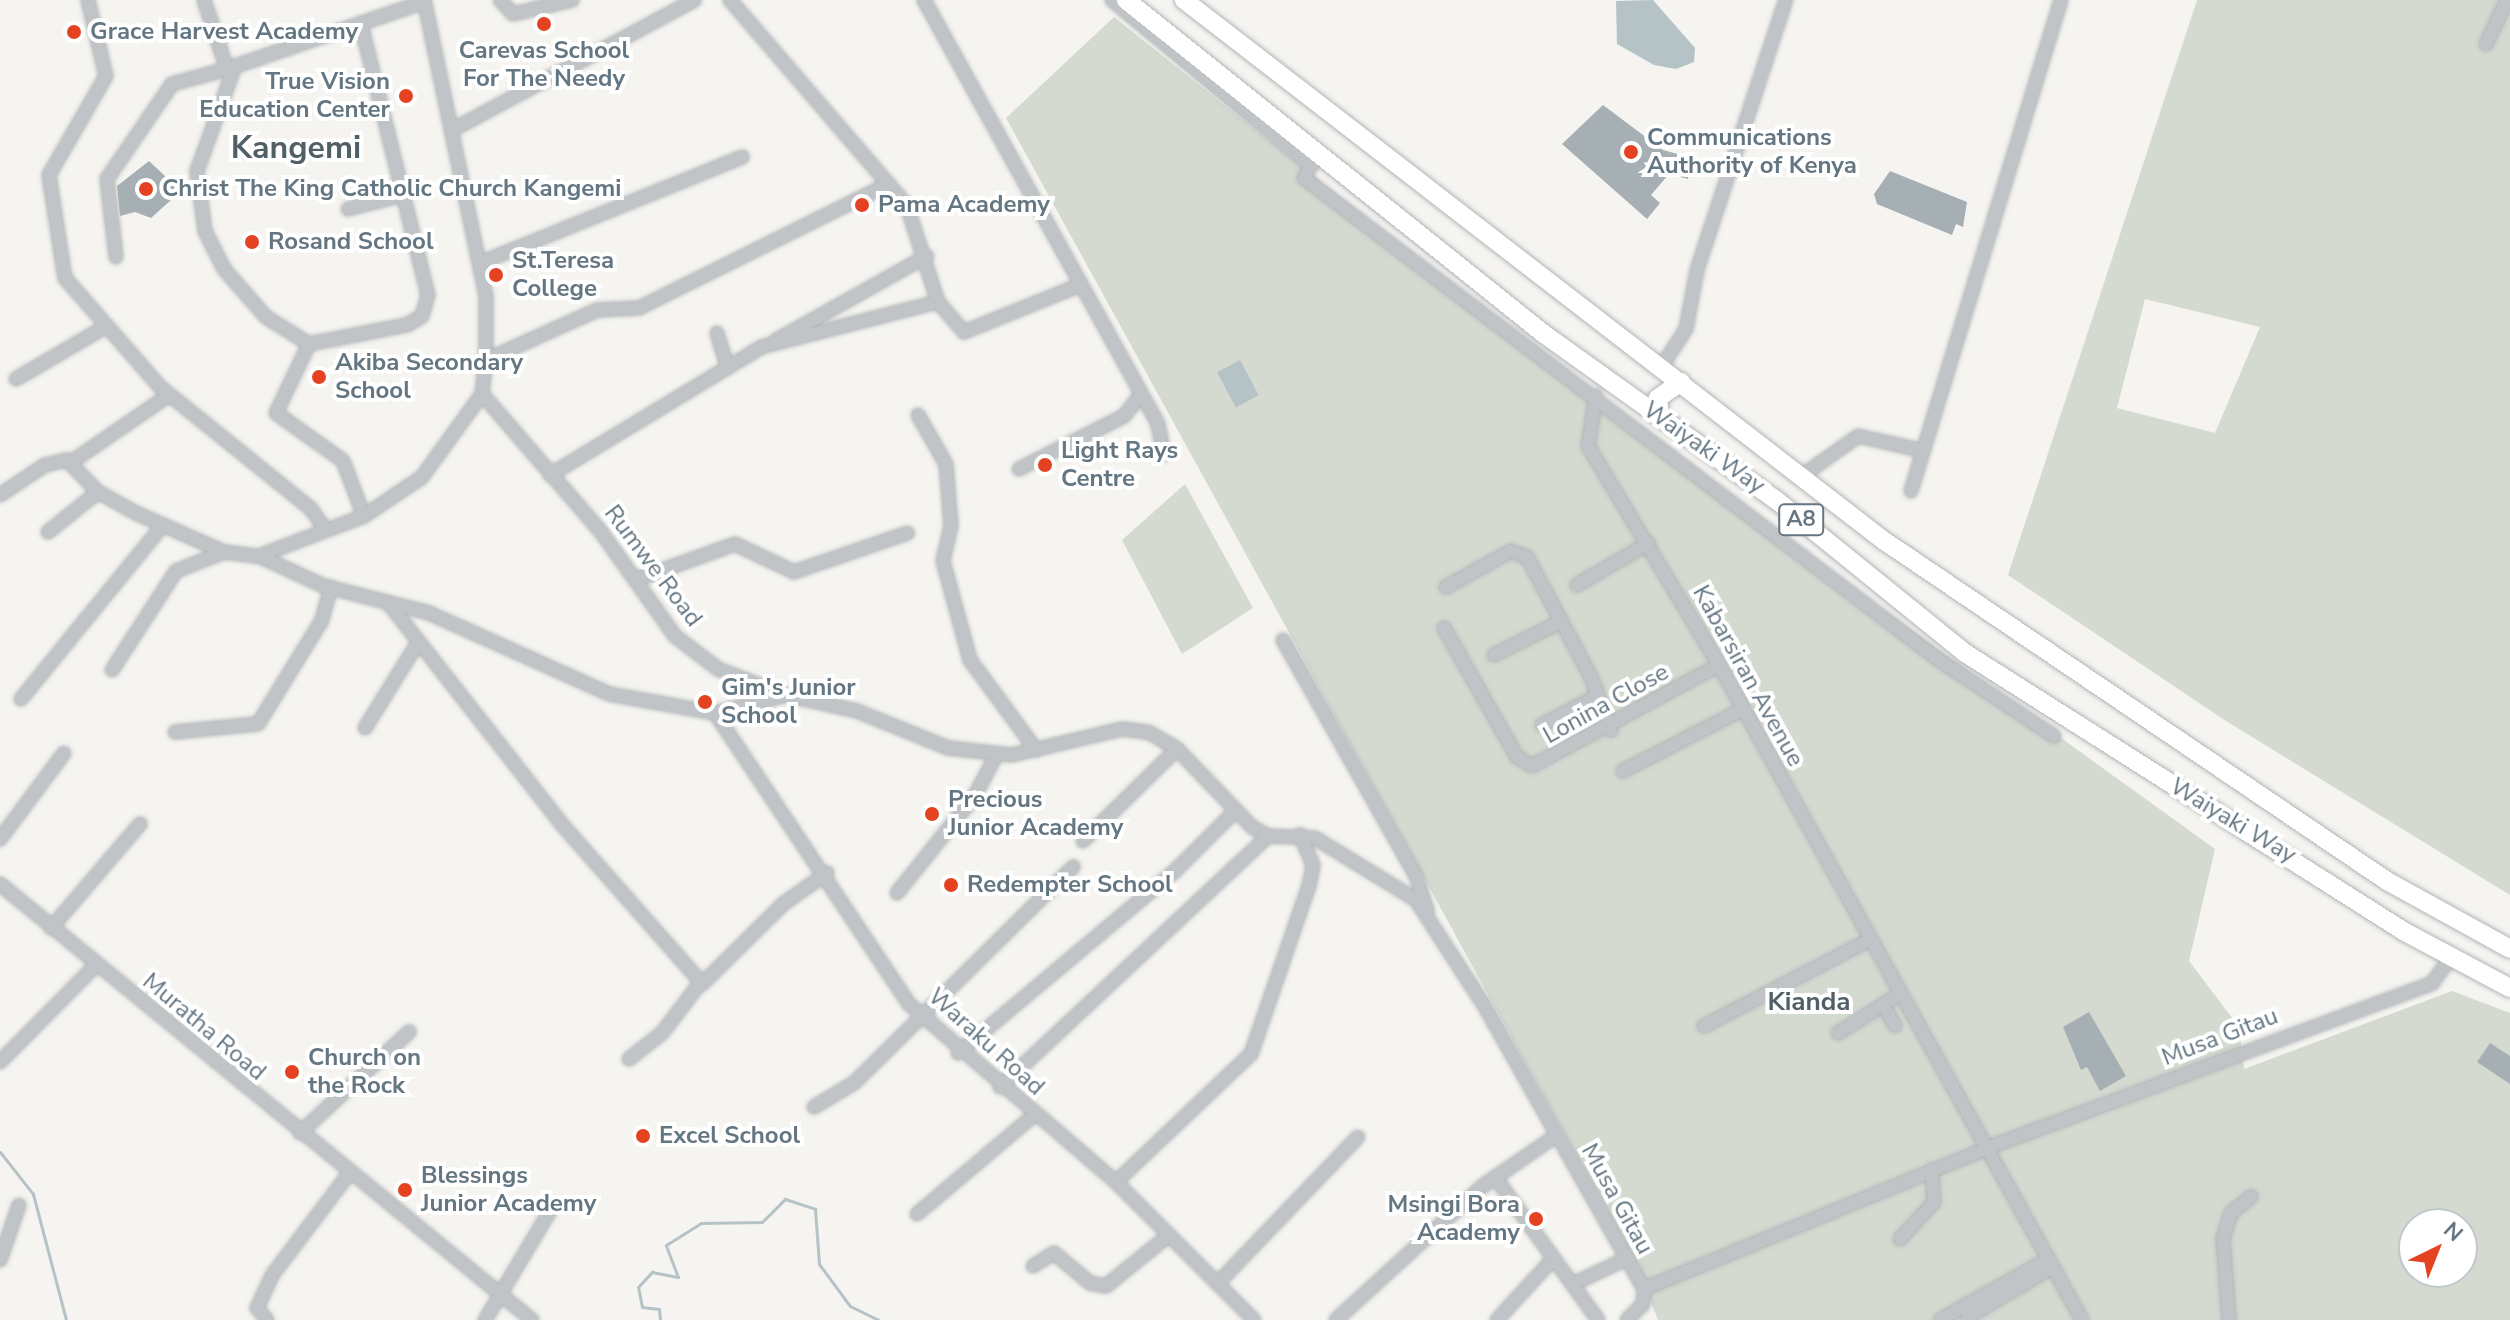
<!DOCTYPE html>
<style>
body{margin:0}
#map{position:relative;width:2510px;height:1320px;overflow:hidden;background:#f5f4f0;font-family:"Nunito Sans",sans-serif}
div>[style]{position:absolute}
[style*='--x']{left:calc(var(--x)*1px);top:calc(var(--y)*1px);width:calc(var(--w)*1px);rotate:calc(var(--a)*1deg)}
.green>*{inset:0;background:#d4dad0}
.water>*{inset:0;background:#b5c3c6;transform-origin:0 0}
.stream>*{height:3px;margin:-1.5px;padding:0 1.5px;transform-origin:1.5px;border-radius:1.5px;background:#b5c3c6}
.building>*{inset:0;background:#a6afb4}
.roads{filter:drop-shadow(0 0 2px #b1b5b8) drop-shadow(0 0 2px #b1b5b8)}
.minor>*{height:12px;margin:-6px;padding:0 6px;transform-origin:6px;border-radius:6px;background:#c0c4c7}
.highway>*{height:18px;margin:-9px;padding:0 9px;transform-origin:9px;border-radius:9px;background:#fff}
.dots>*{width:22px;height:22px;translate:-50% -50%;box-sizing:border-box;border:4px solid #fff;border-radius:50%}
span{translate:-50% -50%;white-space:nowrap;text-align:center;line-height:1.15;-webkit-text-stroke:8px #fff;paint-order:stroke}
.shield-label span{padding:2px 6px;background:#fff;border:2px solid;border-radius:6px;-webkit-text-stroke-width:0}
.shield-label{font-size:22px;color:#637682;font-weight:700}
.poi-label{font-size:24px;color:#637682;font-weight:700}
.left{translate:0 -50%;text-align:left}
.right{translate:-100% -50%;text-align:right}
.street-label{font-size:24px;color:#637682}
.neighbourhood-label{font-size:26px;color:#515f67;font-weight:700}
.district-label{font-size:32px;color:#515f67;font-weight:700}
.north{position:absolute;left:2398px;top:1208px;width:80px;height:80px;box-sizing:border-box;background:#fff;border:2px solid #c1c8cd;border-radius:50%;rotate:43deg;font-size:22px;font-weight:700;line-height:32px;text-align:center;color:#637682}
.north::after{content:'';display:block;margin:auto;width:28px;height:36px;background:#e44221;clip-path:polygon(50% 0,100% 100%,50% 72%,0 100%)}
</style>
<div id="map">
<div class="green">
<div style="clip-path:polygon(evenodd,2197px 0,2510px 0,2510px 895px,2226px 721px,2008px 575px,2197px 0,2145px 299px,2260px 327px,2215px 433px,2117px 408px,2145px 299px)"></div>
<div style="clip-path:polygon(evenodd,1114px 17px,1617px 418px,2215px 849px,2189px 961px,2239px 1027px,2244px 1069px,2452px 991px,2510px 1013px,2510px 1320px,1658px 1320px,1633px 1258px,1006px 118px,1114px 17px,2414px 1224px,2462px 1224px,2462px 1272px,2414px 1272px,2414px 1224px)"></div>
<div style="clip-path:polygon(1185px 484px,1253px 608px,1182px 654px,1122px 540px)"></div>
</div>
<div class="water">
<div style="clip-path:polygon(1653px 0,1695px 48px,1694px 62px,1676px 69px,1654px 65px,1617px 44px,1616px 1px)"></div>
<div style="left:1240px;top:360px;width:40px;height:26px;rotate:62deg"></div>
</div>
<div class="stream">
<div style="--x:0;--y:1152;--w:53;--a:51.8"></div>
<div style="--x:33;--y:1194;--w:130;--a:75.3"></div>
<div style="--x:660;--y:1320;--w:11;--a:-95"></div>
<div style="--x:659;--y:1309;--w:17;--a:-173"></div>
<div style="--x:642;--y:1307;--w:20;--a:-101"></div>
<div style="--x:638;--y:1287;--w:21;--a:-47"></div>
<div style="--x:652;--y:1272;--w:26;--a:11"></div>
<div style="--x:678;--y:1277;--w:34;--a:-111"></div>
<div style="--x:666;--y:1245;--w:41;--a:-32.2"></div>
<div style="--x:701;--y:1223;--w:61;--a:-0.9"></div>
<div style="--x:762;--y:1222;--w:33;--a:-45"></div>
<div style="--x:785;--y:1199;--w:32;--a:18"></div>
<div style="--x:815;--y:1209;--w:55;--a:85.8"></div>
<div style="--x:819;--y:1264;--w:52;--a:53.6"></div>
<div style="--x:850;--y:1306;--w:32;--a:26"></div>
</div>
<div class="building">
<div style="clip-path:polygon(1603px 105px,1663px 150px,1692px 158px,1688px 179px,1669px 174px,1651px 195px,1660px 203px,1647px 219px,1562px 144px)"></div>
<div style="clip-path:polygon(149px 161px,181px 191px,151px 218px,135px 212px,120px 216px,117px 186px)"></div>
<div style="clip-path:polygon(1890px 171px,1967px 202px,1963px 227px,1956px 224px,1952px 235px,1877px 204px,1874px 194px)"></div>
<div style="clip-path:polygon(2089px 1012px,2126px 1076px,2100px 1091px,2087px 1067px,2081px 1070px,2063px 1027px)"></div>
<div style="clip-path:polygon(2490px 1043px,2510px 1056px,2510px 1084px,2477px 1062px)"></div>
</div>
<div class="roads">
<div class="minor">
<div style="--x:88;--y:0;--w:78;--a:76.7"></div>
<div style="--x:106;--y:76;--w:114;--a:119.9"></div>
<div style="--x:49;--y:175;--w:104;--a:81.2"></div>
<div style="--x:65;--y:278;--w:145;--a:48.9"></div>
<div style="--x:160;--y:387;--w:194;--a:38.9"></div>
<div style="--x:311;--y:509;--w:24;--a:55"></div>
<div style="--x:204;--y:0;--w:73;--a:71.6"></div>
<div style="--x:227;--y:69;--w:208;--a:-18.8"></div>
<div style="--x:500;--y:0;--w:19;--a:47"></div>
<div style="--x:513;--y:14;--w:61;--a:-13.3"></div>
<div style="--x:730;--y:0;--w:272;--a:49.3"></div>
<div style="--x:907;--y:206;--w:101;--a:72.1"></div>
<div style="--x:924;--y:0;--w:484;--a:61.1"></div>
<div style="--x:1158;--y:424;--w:31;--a:79"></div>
<div style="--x:1112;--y:0;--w:259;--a:39.8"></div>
<div style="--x:2486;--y:44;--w:49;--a:-64.5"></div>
<div style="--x:235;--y:66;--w:112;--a:109.9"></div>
<div style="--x:197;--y:171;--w:61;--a:82.4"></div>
<div style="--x:205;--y:231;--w:42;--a:63.4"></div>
<div style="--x:224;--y:269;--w:64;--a:48.8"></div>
<div style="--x:266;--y:317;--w:51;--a:32.1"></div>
<div style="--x:309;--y:344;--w:100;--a:-11"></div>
<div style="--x:407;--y:325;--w:17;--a:-31"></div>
<div style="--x:422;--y:316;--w:22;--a:-74"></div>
<div style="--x:428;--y:295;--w:278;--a:-103.9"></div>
<div style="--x:454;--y:129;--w:273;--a:-28.2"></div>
<div style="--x:1318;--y:153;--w:29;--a:119"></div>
<div style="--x:1304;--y:178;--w:797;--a:37.2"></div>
<div style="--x:1939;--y:660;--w:138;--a:33.5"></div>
<div style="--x:348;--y:209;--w:60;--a:-14.5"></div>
<div style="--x:116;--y:257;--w:79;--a:-96.6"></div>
<div style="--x:107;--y:179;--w:115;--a:-55.6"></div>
<div style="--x:172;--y:84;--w:57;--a:-15.3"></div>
<div style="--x:480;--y:263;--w:283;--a:-22"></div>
<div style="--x:717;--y:333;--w:34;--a:73"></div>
<div style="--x:775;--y:341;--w:174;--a:-29.2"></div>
<div style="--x:309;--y:344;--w:76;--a:115.6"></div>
<div style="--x:276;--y:413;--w:82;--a:35.6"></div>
<div style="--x:343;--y:461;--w:59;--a:69.1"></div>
<div style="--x:486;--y:360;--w:122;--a:-24.2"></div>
<div style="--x:597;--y:310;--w:42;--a:-2.7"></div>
<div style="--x:639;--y:308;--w:279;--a:-26.4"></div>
<div style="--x:1662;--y:366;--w:44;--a:-57"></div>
<div style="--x:1686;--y:329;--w:60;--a:-79.4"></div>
<div style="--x:1697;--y:270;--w:284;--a:-71.8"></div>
<div style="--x:16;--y:379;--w:103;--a:-30.3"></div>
<div style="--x:482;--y:394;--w:182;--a:49.2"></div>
<div style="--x:601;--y:532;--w:128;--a:54.6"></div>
<div style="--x:675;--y:636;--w:54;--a:37.5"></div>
<div style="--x:718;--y:669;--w:72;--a:21.2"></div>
<div style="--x:785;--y:695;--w:74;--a:12.5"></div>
<div style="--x:857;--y:711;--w:98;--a:22.1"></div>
<div style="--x:948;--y:748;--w:64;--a:6.2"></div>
<div style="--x:1012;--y:755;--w:113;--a:-13.3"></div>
<div style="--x:1122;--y:729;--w:26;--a:7"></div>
<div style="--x:1148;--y:732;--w:34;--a:30"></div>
<div style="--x:1177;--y:749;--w:108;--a:46.1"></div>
<div style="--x:1252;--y:827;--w:18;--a:29"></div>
<div style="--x:1268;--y:836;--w:47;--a:2.4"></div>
<div style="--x:1315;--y:838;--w:119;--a:31.5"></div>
<div style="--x:1416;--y:900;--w:125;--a:57.1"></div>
<div style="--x:1484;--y:1005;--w:326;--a:60.6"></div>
<div style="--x:1596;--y:396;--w:51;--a:99.1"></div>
<div style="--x:1588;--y:446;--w:255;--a:59.1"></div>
<div style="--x:1719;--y:665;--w:749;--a:61"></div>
<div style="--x:918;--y:415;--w:56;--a:60.3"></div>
<div style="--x:946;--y:464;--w:62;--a:85.4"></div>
<div style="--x:951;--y:526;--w:36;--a:103"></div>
<div style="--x:943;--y:561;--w:103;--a:74.7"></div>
<div style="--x:970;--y:660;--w:112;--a:53.7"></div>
<div style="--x:73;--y:461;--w:116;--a:-34.5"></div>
<div style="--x:1019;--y:469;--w:118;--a:-26.8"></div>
<div style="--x:1124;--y:416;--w:28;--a:-52"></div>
<div style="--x:550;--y:475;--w:247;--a:-31.2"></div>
<div style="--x:761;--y:347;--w:183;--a:-14.3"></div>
<div style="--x:938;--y:302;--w:40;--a:49"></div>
<div style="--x:964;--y:332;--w:123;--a:-22"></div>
<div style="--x:1799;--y:478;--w:72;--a:-35.4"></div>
<div style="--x:1858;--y:436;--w:64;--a:12.7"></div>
<div style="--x:1911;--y:491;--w:513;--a:-73.01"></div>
<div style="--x:0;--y:495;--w:54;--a:-33.7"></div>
<div style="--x:45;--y:465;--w:23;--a:-13"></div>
<div style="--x:67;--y:460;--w:45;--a:45.9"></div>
<div style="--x:98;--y:492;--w:46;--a:28.8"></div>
<div style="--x:138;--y:514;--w:94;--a:23.8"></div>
<div style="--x:224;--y:552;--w:35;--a:7"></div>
<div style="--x:259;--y:556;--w:112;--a:-20.9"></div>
<div style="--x:364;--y:516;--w:70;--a:-33.9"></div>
<div style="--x:422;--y:477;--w:102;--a:-54.1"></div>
<div style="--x:482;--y:394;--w:37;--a:-84"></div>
<div style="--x:486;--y:357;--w:61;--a:-90"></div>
<div style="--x:486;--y:296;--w:302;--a:-101.8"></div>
<div style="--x:48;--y:532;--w:64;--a:-38.7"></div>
<div style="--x:259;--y:556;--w:72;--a:24.8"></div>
<div style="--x:324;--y:586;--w:108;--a:14.4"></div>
<div style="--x:429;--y:613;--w:197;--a:24.2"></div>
<div style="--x:609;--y:694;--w:108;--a:10.2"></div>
<div style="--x:715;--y:713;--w:69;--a:-14.2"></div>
<div style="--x:635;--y:580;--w:106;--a:-19.8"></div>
<div style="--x:735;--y:544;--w:65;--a:25.4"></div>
<div style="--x:794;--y:572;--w:120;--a:-18.9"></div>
<div style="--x:1577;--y:585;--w:83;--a:-30.3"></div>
<div style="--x:1446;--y:587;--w:74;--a:-29"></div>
<div style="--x:1511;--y:551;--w:17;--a:21"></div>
<div style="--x:1527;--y:557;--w:136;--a:61.9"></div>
<div style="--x:1591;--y:677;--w:57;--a:69.3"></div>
<div style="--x:390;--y:605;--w:283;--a:51.9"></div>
<div style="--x:565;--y:828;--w:205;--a:48.6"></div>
<div style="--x:701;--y:982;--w:64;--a:127.4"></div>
<div style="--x:662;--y:1033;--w:42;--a:141.8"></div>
<div style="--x:1444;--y:628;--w:148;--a:60.5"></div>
<div style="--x:1517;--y:757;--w:17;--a:31"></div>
<div style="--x:1532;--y:766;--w:213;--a:-28.4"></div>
<div style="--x:1283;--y:640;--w:271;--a:60.6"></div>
<div style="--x:1416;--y:876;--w:36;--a:72"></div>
<div style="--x:1494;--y:655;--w:74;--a:-26.6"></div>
<div style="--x:112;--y:670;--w:118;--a:-57.1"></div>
<div style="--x:176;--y:571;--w:52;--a:-21.6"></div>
<div style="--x:21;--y:699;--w:225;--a:-50.8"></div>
<div style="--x:715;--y:713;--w:350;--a:56.3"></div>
<div style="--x:909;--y:1004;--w:273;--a:40.7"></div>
<div style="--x:1116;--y:1182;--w:195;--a:45"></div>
<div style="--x:1542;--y:725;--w:62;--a:-27.8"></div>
<div style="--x:365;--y:728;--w:99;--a:-58.2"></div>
<div style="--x:175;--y:732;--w:83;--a:-5.5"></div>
<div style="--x:258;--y:724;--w:122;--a:-58.4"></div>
<div style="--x:322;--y:620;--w:34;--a:-75"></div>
<div style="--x:1623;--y:771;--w:133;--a:-27.3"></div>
<div style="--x:0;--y:839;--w:107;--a:-53.3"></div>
<div style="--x:1083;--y:841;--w:132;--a:-44.4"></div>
<div style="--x:0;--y:884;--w:688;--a:39.34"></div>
<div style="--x:897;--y:893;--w:123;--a:-51.3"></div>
<div style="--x:974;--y:797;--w:49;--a:-61.9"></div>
<div style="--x:51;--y:928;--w:137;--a:-49.4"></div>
<div style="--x:702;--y:984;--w:114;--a:-44.6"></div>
<div style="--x:783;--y:904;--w:54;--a:-35.2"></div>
<div style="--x:1883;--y:1005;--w:24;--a:60"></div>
<div style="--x:1704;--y:1026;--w:184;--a:-27.5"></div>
<div style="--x:1838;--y:1033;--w:73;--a:-32.2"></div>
<div style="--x:958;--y:1053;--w:285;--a:-40"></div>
<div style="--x:1176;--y:870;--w:85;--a:-45"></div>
<div style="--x:0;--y:1062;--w:136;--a:-45.3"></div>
<div style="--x:1000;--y:1087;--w:367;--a:-43.1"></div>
<div style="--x:814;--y:1107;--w:47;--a:-31"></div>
<div style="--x:854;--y:1083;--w:308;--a:-44.6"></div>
<div style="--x:300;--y:1133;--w:149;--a:-42.8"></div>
<div style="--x:1495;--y:1177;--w:176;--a:54.2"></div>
<div style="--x:1116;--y:1182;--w:186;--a:-43.5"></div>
<div style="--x:1251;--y:1054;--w:178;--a:-71"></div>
<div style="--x:1309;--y:886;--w:21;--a:-79"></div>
<div style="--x:1313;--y:865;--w:33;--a:-113"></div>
<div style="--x:917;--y:1214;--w:153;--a:-40.2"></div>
<div style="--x:1900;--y:1239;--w:50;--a:-47.4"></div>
<div style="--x:1934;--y:1202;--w:32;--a:-94"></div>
<div style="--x:0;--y:1260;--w:58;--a:-70.9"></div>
<div style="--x:1033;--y:1266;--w:25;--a:-32"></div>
<div style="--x:1054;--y:1253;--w:47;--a:39.8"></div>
<div style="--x:1090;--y:1283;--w:16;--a:11"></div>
<div style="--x:1106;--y:1286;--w:81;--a:-39"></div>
<div style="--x:1218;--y:1283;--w:202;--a:-46.2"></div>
<div style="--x:1573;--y:1284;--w:56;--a:-25.2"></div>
<div style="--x:1644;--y:1289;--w:371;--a:-22.3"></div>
<div style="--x:1987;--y:1148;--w:475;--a:-20.3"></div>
<div style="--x:2432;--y:983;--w:31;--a:-53"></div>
<div style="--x:1968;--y:1317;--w:96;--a:-30.6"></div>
<div style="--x:267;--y:1320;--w:16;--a:-130"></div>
<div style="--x:257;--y:1308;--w:38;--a:-65"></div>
<div style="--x:273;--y:1274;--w:124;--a:-52.9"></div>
<div style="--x:485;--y:1320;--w:133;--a:-59.2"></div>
<div style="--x:1336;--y:1320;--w:199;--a:-42.4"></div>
<div style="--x:1483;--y:1186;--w:90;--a:-34.6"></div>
<div style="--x:1497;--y:1320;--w:80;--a:-47.5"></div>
<div style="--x:1627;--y:1320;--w:23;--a:-45"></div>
<div style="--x:1643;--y:1304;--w:15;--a:-86"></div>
<div style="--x:1940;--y:1320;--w:123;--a:-29.3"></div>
<div style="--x:2229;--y:1320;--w:82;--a:-94.2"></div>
<div style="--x:2223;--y:1238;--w:26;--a:-72"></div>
<div style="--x:2231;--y:1213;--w:26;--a:-39"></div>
</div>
<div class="highway">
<div style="--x:1126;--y:0;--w:535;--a:38.63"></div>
<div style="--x:1544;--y:334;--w:285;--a:35.6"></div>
<div style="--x:1776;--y:500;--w:243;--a:39"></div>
<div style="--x:1965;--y:653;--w:521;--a:32.38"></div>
<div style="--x:2405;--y:932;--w:119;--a:28.1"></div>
<div style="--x:1184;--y:0;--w:883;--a:37.69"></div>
<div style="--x:1883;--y:540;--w:609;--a:34.08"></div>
<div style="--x:2387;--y:881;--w:141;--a:28.9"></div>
<div style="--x:1660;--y:417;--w:19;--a:-96"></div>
<div style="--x:1658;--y:398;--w:28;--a:-35"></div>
</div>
</div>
<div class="dots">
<div style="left:544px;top:24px;background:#e44221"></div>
<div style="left:74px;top:32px;background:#e44221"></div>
<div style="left:406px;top:96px;background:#e44221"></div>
<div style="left:1631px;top:152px;background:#e44221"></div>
<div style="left:146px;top:189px;background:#e44221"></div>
<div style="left:862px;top:205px;background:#e44221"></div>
<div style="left:252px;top:242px;background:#e44221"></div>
<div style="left:496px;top:275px;background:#e44221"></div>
<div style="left:319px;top:377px;background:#e44221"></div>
<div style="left:1045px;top:465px;background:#e44221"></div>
<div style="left:705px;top:702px;background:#e44221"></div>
<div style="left:932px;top:814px;background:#e44221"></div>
<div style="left:951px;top:885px;background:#e44221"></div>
<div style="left:292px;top:1072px;background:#e44221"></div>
<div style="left:643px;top:1136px;background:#e44221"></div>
<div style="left:405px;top:1190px;background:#e44221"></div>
<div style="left:1536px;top:1219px;background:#e44221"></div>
</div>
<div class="shield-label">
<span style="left:1801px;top:520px">A8</span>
</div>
<div class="poi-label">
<span class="left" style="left:90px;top:32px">Grace Harvest Academy</span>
<span style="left:544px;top:65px">Carevas School<br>For The Needy</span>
<span class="right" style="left:390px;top:96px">True Vision<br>Education Center</span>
<span class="left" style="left:1647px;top:152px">Communications<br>Authority of Kenya</span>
<span class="left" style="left:162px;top:189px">Christ The King Catholic Church Kangemi</span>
<span class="left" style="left:878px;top:205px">Pama Academy</span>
<span class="left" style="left:268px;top:242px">Rosand School</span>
<span class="left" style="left:512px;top:275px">St.Teresa<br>College</span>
<span class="left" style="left:335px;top:377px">Akiba Secondary<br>School</span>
<span class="left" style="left:1061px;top:465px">Light Rays<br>Centre</span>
<span class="left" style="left:721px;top:702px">Gim's Junior<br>School</span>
<span class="left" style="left:948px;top:814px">Precious<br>Junior Academy</span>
<span class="left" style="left:967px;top:885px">Redempter School</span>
<span class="left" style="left:308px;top:1072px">Church on<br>the Rock</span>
<span class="left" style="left:659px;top:1136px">Excel School</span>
<span class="left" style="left:421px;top:1190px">Blessings<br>Junior Academy</span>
<span class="right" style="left:1520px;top:1219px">Msingi Bora<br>Academy</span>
</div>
<div class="street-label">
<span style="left:1704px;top:448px;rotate:35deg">Waiyaki Way</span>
<span style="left:653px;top:566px;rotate:53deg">Rumwe Road</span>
<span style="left:1748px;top:676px;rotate:61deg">Kabarsiran Avenue</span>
<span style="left:1606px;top:704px;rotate:-29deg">Lonina Close</span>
<span style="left:2233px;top:821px;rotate:31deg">Waiyaki Way</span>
<span style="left:204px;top:1027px;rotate:40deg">Muratha Road</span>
<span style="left:2220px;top:1037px;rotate:-21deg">Musa Gitau</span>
<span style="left:986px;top:1042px;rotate:42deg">Waraku Road</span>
<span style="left:1617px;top:1199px;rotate:61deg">Musa Gitau</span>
</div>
<div class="neighbourhood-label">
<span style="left:1809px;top:1002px">Kianda</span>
</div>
<div class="district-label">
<span style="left:296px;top:148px">Kangemi</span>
</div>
<div class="north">N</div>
</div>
